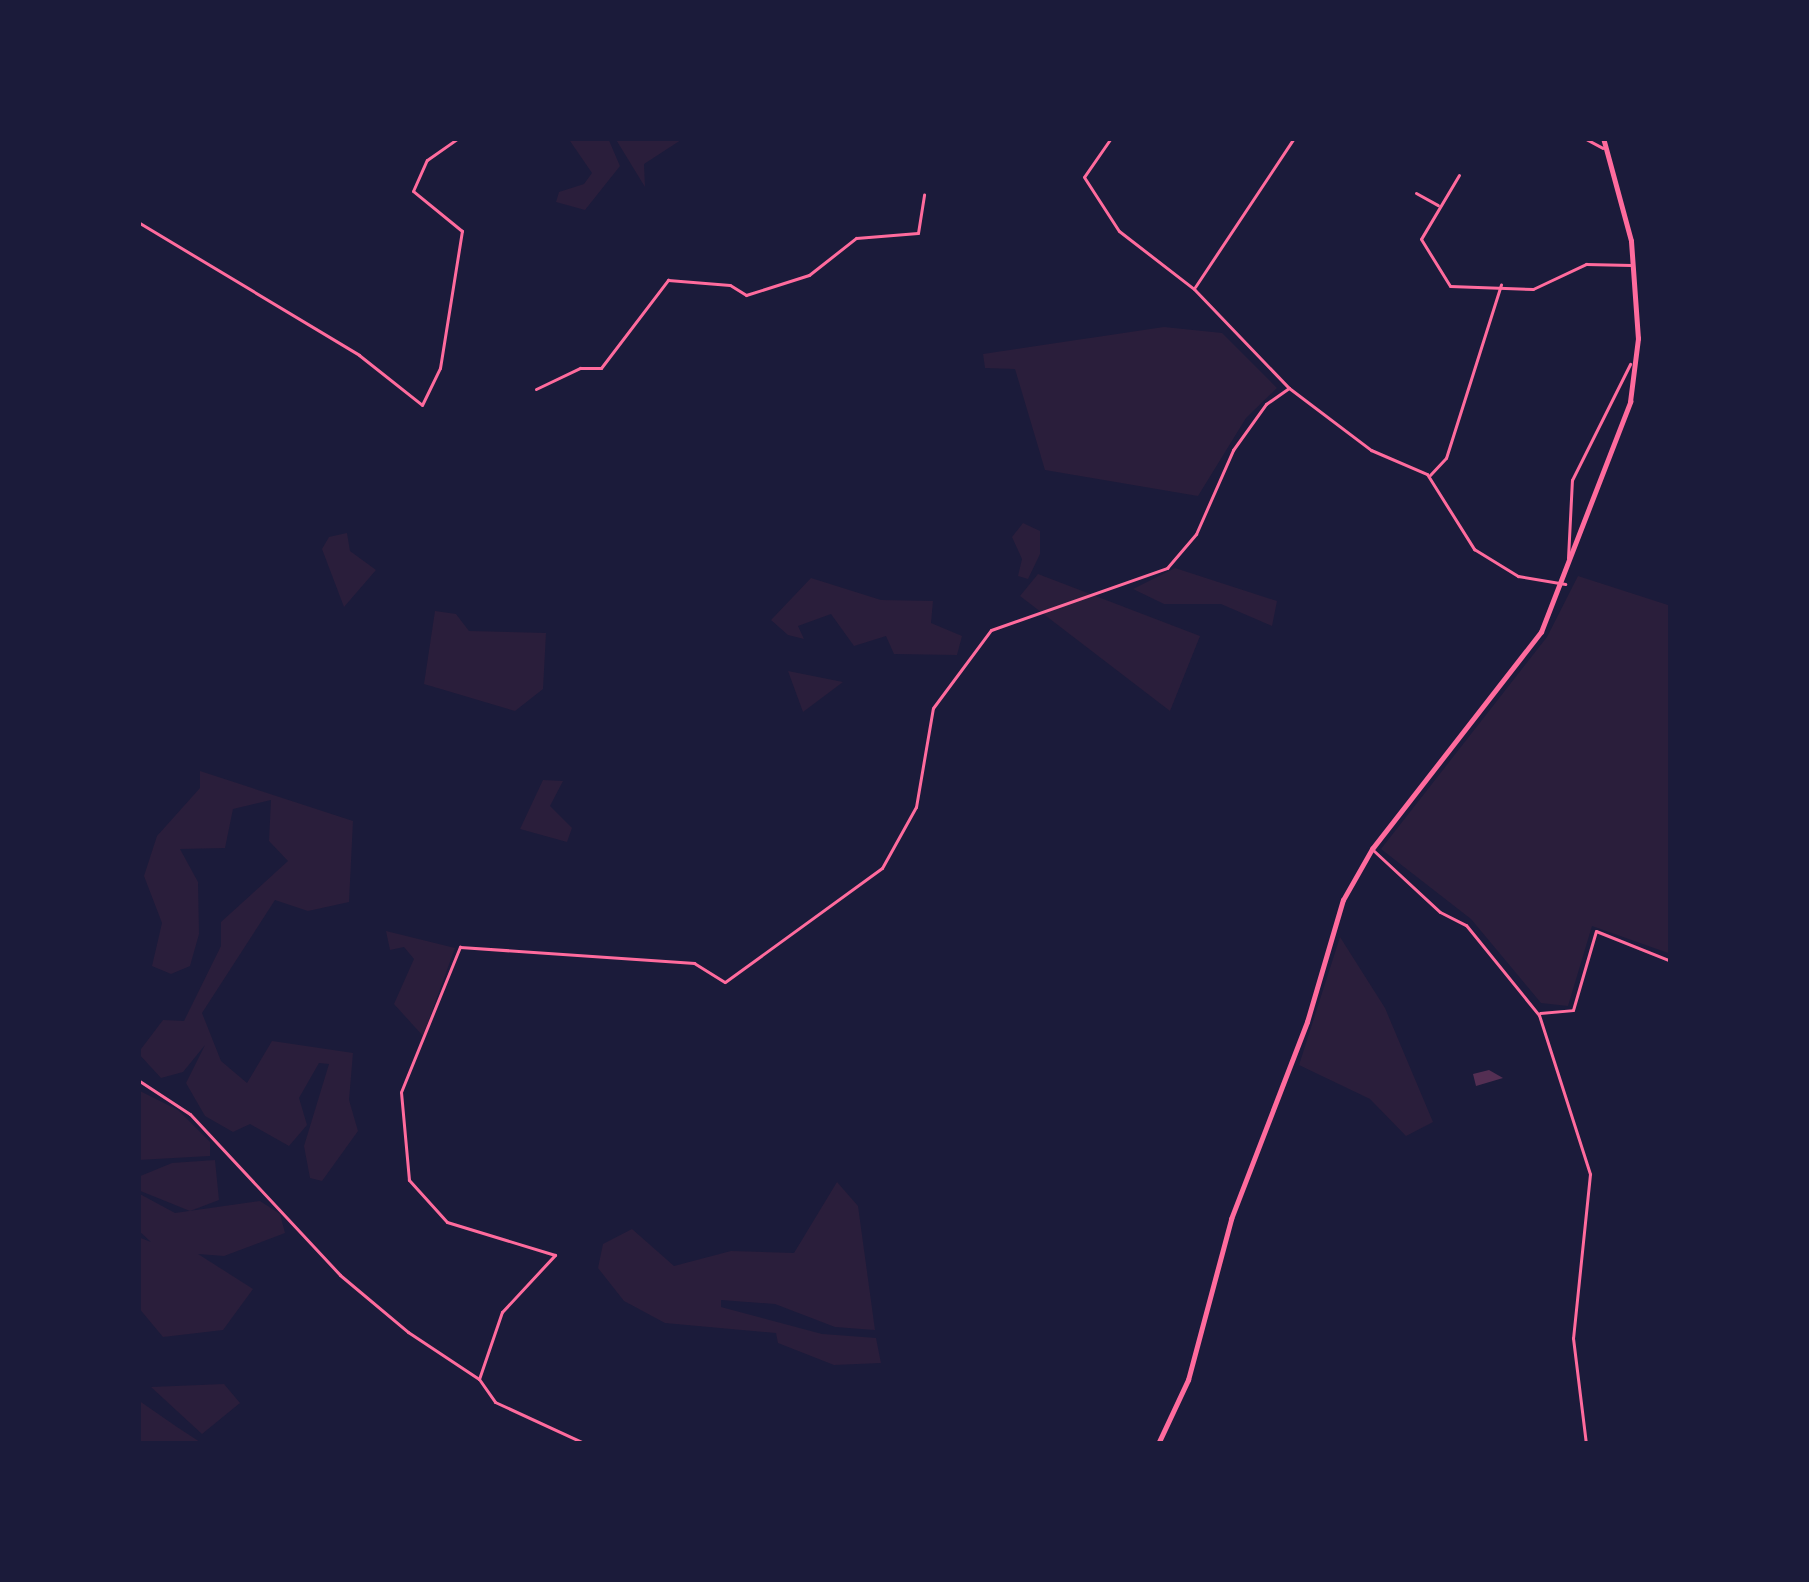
<!DOCTYPE html>
<style>
body{margin:0}
#map{position:relative;width:1809px;height:1582px;overflow:hidden;background:#1b1b3a;font-family:Commissioner,sans-serif}
div>[style]{position:absolute}
[style*='--x']{left:calc(var(--x)*1px);top:calc(var(--y)*1px);width:calc(var(--w)*1px);rotate:calc(var(--a)*1deg)}
.green>*{inset:0;background:#2a1e3b}
.building>*{inset:0;background:#542f53}
.minor>*{height:3px;margin:-1.5px;padding:0 1.5px;transform-origin:1.5px;border-radius:1.5px;background:#ff6b9d}
.secondary>*{height:4.5px;margin:-2.25px;padding:0 2.25px;transform-origin:2.25px;border-radius:2.25px;background:#ff6b9d}
span{translate:-50% -50%;white-space:nowrap;text-align:center;line-height:1.15;-webkit-text-stroke:9px #1b1b3a;paint-order:stroke}
.frame{position:absolute;inset:0;border:141px solid #1b1b3a;pointer-events:none}
</style>
<div id="map">
<div class="green">
<div style="clip-path:polygon(568px 138px,608px 138px,620px 166px,585px 210px,556px 202px,559px 192px,584px 184px,592px 173px)"></div>
<div style="clip-path:polygon(615px 138px,684px 138px,644px 164px,645px 187px)"></div>
<div style="clip-path:polygon(1164px 327px,1222px 333px,1277px 388px,1246px 418px,1198px 496px,1045px 470px,1015px 369px,985px 368px,983px 354px)"></div>
<div style="clip-path:polygon(1023px 523px,1040px 531px,1040px 554px,1028px 579px,1018px 576px,1022px 559px,1012px 537px)"></div>
<div style="clip-path:polygon(347px 533px,350px 551px,376px 570px,344px 607px,322px 549px,329px 537px)"></div>
<div style="clip-path:polygon(1175px 568px,1277px 601px,1272px 626px,1221px 604px,1164px 604px,1133px 589px)"></div>
<div style="clip-path:polygon(1038px 574px,1200px 636px,1170px 711px,1020px 596px)"></div>
<div style="clip-path:polygon(1578px 576px,1671px 606px,1671px 954px,1592px 926px,1568px 1006px,1541px 1003px,1471px 919px,1381px 849px,1547px 637px)"></div>
<div style="clip-path:polygon(811px 578px,881px 600px,933px 601px,931px 623px,962px 636px,957px 655px,894px 654px,886px 636px,854px 646px,831px 614px,798px 626px,804px 639px,788px 635px,771px 620px)"></div>
<div style="clip-path:polygon(435px 611px,456px 614px,469px 631px,546px 633px,543px 689px,515px 711px,424px 684px)"></div>
<div style="clip-path:polygon(788px 671px,843px 682px,803px 712px)"></div>
<div style="clip-path:polygon(200px 771px,353px 821px,349px 902px,308px 911px,275px 900px,202px 1013px,221px 1061px,247px 1083px,272px 1041px,353px 1053px,349px 1100px,358px 1131px,322px 1181px,310px 1178px,304px 1146px,329px 1064px,319px 1063px,299px 1098px,307px 1125px,289px 1146px,250px 1124px,233px 1132px,205px 1116px,186px 1083px,205px 1045px,183px 1072px,161px 1078px,138px 1053px,163px 1020px,184px 1021px,221px 946px,221px 922px,288px 861px,269px 841px,271px 800px,233px 809px,225px 848px,180px 849px,198px 882px,199px 934px,190px 966px,171px 974px,152px 966px,162px 923px,144px 876px,157px 836px,200px 788px)"></div>
<div style="clip-path:polygon(543px 780px,563px 781px,550px 806px,572px 828px,567px 842px,520px 829px)"></div>
<div style="clip-path:polygon(386px 931px,455px 948px,423px 1036px,394px 1004px,414px 959px,404px 947px,390px 950px)"></div>
<div style="clip-path:polygon(1340px 937px,1385px 1008px,1433px 1122px,1406px 1136px,1370px 1099px,1299px 1065px)"></div>
<div style="clip-path:polygon(138px 1090px,178px 1110px,210px 1142px,210px 1156px,138px 1160px)"></div>
<div style="clip-path:polygon(215px 1160px,219px 1200px,190px 1211px,138px 1190px,138px 1177px,172px 1163px)"></div>
<div style="clip-path:polygon(837px 1182px,858px 1206px,875px 1330px,835px 1327px,775px 1304px,721px 1300px,721px 1307px,822px 1334px,876px 1338px,881px 1363px,834px 1365px,778px 1343px,776px 1333px,665px 1323px,624px 1301px,598px 1268px,603px 1244px,632px 1229px,674px 1266px,731px 1251px,794px 1253px)"></div>
<div style="clip-path:polygon(138px 1193px,175px 1213px,260px 1201px,280px 1214px,285px 1233px,224px 1256px,198px 1254px,253px 1289px,223px 1330px,163px 1337px,138px 1307px,138px 1237px,151px 1242px,138px 1230px)"></div>
<div style="clip-path:polygon(224px 1384px,240px 1403px,202px 1434px,151px 1387px)"></div>
<div style="clip-path:polygon(138px 1400px,177px 1427px,203px 1444px,138px 1444px)"></div>
</div>
<div class="building">
<div style="clip-path:polygon(1489px 1070px,1503px 1078px,1476px 1086px,1473px 1074px)"></div>
</div>
<div class="minor">
<div style="--x:1111;--y:138;--w:47;--a:124.7"></div>
<div style="--x:1084;--y:177;--w:64;--a:57.1"></div>
<div style="--x:1119;--y:231;--w:95;--a:37.7"></div>
<div style="--x:1194;--y:289;--w:137;--a:46.2"></div>
<div style="--x:1289;--y:388;--w:103;--a:37.1"></div>
<div style="--x:1371;--y:450;--w:61;--a:23.2"></div>
<div style="--x:1427;--y:474;--w:89;--a:57.9"></div>
<div style="--x:1474;--y:549;--w:52;--a:31.5"></div>
<div style="--x:1518;--y:576;--w:48;--a:9.7"></div>
<div style="--x:1584;--y:138;--w:21;--a:28"></div>
<div style="--x:1459;--y:175;--w:74;--a:120.7"></div>
<div style="--x:1421;--y:239;--w:55;--a:58.3"></div>
<div style="--x:1450;--y:286;--w:83;--a:2.1"></div>
<div style="--x:1533;--y:289;--w:59;--a:-25.3"></div>
<div style="--x:1586;--y:264;--w:45;--a:1.3"></div>
<div style="--x:1416;--y:193;--w:25;--a:29"></div>
<div style="--x:138;--y:222;--w:258;--a:31"></div>
<div style="--x:359;--y:355;--w:80;--a:38.4"></div>
<div style="--x:422;--y:405;--w:41;--a:-64.1"></div>
<div style="--x:440;--y:368;--w:139;--a:-80.9"></div>
<div style="--x:462;--y:231;--w:63;--a:-140.8"></div>
<div style="--x:413;--y:191;--w:34;--a:-66"></div>
<div style="--x:427;--y:160;--w:39;--a:-35"></div>
<div style="--x:1195;--y:287;--w:179;--a:-56.4"></div>
<div style="--x:536;--y:389;--w:49;--a:-25.5"></div>
<div style="--x:580;--y:368;--w:21;--a:0"></div>
<div style="--x:601;--y:368;--w:111;--a:-52.7"></div>
<div style="--x:668;--y:280;--w:62;--a:4.6"></div>
<div style="--x:730;--y:285;--w:19;--a:32"></div>
<div style="--x:746;--y:295;--w:66;--a:-17.6"></div>
<div style="--x:809;--y:275;--w:60;--a:-38.2"></div>
<div style="--x:856;--y:238;--w:62;--a:-4.6"></div>
<div style="--x:918;--y:233;--w:39;--a:-81"></div>
<div style="--x:1430;--y:475;--w:23;--a:-47"></div>
<div style="--x:1446;--y:458;--w:182;--a:-72.4"></div>
<div style="--x:1568;--y:558;--w:78;--a:-87.1"></div>
<div style="--x:1572;--y:480;--w:130;--a:-63.4"></div>
<div style="--x:1373;--y:850;--w:91;--a:42.8"></div>
<div style="--x:1440;--y:912;--w:29;--a:27"></div>
<div style="--x:1466;--y:925;--w:116;--a:51"></div>
<div style="--x:1539;--y:1015;--w:167;--a:72.2"></div>
<div style="--x:1590;--y:1174;--w:165;--a:95.9"></div>
<div style="--x:1573;--y:1338;--w:107;--a:83"></div>
<div style="--x:1540;--y:1013;--w:33;--a:-5"></div>
<div style="--x:1573;--y:1010;--w:82;--a:-73.8"></div>
<div style="--x:1596;--y:931;--w:81;--a:21.8"></div>
<div style="--x:138;--y:1080;--w:62;--a:33.2"></div>
<div style="--x:190;--y:1114;--w:220;--a:47"></div>
<div style="--x:340;--y:1275;--w:89;--a:40"></div>
<div style="--x:408;--y:1332;--w:85;--a:33.5"></div>
<div style="--x:479;--y:1379;--w:28;--a:55"></div>
<div style="--x:495;--y:1402;--w:100;--a:24.8"></div>
<div style="--x:479;--y:1379;--w:71;--a:-71.1"></div>
<div style="--x:502;--y:1312;--w:78;--a:-47.1"></div>
<div style="--x:555;--y:1255;--w:113;--a:-163"></div>
<div style="--x:447;--y:1222;--w:57;--a:-132.1"></div>
<div style="--x:409;--y:1180;--w:88;--a:-95.2"></div>
<div style="--x:401;--y:1092;--w:157;--a:-67.9"></div>
<div style="--x:460;--y:947;--w:235;--a:3.9"></div>
<div style="--x:694;--y:963;--w:36;--a:32"></div>
<div style="--x:725;--y:982;--w:194;--a:-36"></div>
<div style="--x:882;--y:868;--w:70;--a:-60.9"></div>
<div style="--x:916;--y:807;--w:100;--a:-80.3"></div>
<div style="--x:933;--y:708;--w:97;--a:-53.4"></div>
<div style="--x:991;--y:630;--w:187;--a:-19.4"></div>
<div style="--x:1167;--y:568;--w:45;--a:-49.5"></div>
<div style="--x:1196;--y:534;--w:92;--a:-66.2"></div>
<div style="--x:1233;--y:450;--w:57;--a:-54.3"></div>
<div style="--x:1266;--y:404;--w:28;--a:-35"></div>
</div>
<div class="secondary">
<div style="--x:1158;--y:1444;--w:71;--a:-64.9"></div>
<div style="--x:1188;--y:1380;--w:167;--a:-75"></div>
<div style="--x:1231;--y:1219;--w:211;--a:-68.9"></div>
<div style="--x:1307;--y:1022;--w:127;--a:-73.6"></div>
<div style="--x:1343;--y:900;--w:59;--a:-60.4"></div>
<div style="--x:1372;--y:849;--w:275;--a:-52.1"></div>
<div style="--x:1541;--y:632;--w:247;--a:-68.8"></div>
<div style="--x:1630;--y:402;--w:64;--a:-82.8"></div>
<div style="--x:1638;--y:339;--w:98;--a:-94.1"></div>
<div style="--x:1631;--y:241;--w:107;--a:-105.2"></div>
</div>
<div class="frame"></div>
</div>
